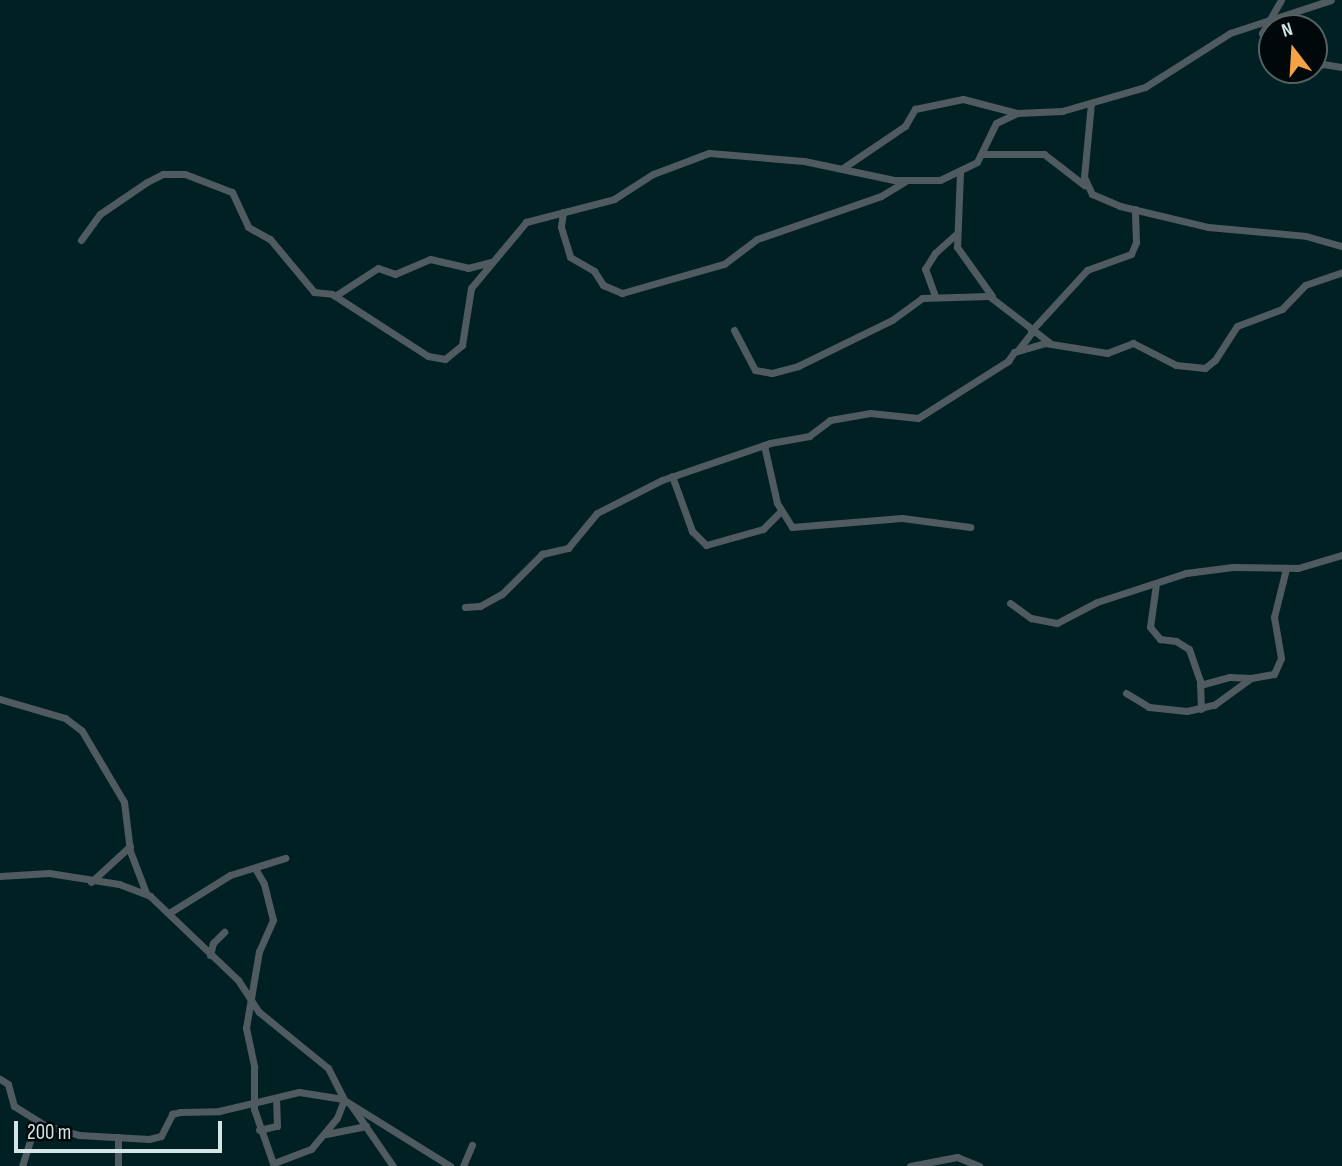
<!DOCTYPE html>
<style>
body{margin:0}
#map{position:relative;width:1342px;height:1166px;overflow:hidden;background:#002023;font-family:"Sofia Sans Condensed",sans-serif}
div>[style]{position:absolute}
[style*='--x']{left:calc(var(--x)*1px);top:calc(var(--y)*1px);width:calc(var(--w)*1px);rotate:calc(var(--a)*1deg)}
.street>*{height:7px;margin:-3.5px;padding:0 3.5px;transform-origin:3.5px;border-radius:3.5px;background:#4f5b61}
span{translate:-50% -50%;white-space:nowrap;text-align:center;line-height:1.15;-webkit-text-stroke:5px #000809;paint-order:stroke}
.north{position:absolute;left:1258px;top:14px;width:70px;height:70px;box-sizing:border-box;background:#000809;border:2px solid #546061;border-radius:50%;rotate:343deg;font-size:19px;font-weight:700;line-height:28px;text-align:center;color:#d3e5e6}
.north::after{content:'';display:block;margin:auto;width:24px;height:32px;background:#f6a247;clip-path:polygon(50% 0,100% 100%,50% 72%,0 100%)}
.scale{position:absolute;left:14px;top:1121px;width:208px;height:32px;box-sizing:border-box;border:4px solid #d3e5e6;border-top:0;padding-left:9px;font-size:21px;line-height:24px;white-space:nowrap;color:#d3e5e6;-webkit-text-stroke:5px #000809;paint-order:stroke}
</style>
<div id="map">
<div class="street">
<div style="--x:1272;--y:47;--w:17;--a:-126"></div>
<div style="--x:1262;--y:33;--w:38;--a:-60"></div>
<div style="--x:1314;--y:68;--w:10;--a:-24"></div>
<div style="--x:1323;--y:64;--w:19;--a:9"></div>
<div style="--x:1297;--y:70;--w:15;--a:0"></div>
<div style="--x:1091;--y:103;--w:74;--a:95.4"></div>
<div style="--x:1084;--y:177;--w:19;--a:65"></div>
<div style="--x:1092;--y:194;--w:30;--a:23"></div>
<div style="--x:1120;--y:206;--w:90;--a:13.4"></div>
<div style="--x:1208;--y:227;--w:98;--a:5.2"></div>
<div style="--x:1306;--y:236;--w:37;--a:16"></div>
<div style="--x:984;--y:154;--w:60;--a:0"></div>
<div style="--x:1044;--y:154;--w:51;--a:37.8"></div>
<div style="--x:843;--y:168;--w:75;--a:-34.1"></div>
<div style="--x:905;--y:126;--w:20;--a:-60"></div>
<div style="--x:915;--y:109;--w:49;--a:-11.8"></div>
<div style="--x:963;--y:99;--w:56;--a:14.5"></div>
<div style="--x:1017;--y:113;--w:45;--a:-2.5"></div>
<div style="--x:1062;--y:111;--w:86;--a:-16.1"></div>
<div style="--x:1145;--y:87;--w:101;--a:-32.4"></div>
<div style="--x:1230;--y:33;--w:106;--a:-18.1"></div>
<div style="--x:960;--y:173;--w:74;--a:92.3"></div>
<div style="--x:957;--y:247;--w:60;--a:54.5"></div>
<div style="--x:563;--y:212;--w:15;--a:98"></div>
<div style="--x:561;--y:227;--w:31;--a:73"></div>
<div style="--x:570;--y:257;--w:28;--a:30"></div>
<div style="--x:594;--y:271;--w:17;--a:57"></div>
<div style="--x:603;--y:285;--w:21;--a:23"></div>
<div style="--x:622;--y:293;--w:106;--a:-15.9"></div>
<div style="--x:724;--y:264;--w:41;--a:-37.1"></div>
<div style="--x:757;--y:239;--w:131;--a:-19.1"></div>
<div style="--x:881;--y:196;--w:27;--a:-31"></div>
<div style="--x:81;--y:240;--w:32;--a:-54"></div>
<div style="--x:100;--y:214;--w:57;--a:-34.2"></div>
<div style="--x:147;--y:182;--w:18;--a:-27"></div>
<div style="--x:163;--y:174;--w:22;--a:0"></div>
<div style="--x:185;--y:174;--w:50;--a:21"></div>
<div style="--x:232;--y:192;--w:38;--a:65"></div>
<div style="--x:248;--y:227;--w:25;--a:29"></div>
<div style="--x:270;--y:239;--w:69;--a:50.3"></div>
<div style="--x:314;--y:292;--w:18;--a:6"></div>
<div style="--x:332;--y:294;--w:114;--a:32.9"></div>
<div style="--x:428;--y:356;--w:17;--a:10"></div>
<div style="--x:445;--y:359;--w:22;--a:-39"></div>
<div style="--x:462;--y:345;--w:58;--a:-81"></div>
<div style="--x:471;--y:288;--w:86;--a:-50.2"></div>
<div style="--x:526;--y:222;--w:91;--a:-14.6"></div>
<div style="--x:614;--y:199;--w:46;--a:-32.7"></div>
<div style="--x:653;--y:174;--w:60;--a:-20.6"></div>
<div style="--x:709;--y:153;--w:95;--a:4.8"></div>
<div style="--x:804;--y:161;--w:92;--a:11.9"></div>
<div style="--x:894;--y:180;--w:46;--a:0"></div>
<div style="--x:940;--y:180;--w:41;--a:-25.9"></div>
<div style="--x:977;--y:162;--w:43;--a:-64"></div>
<div style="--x:996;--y:123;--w:23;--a:-25"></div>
<div style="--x:335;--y:296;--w:51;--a:-33.1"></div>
<div style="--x:378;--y:268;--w:18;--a:19"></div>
<div style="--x:395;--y:274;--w:38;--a:-23"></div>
<div style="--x:430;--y:259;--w:39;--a:13"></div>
<div style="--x:468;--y:268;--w:23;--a:-15"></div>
<div style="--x:935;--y:296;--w:29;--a:-110"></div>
<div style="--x:925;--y:269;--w:19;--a:-58"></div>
<div style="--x:935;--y:253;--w:28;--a:-42"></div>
<div style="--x:734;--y:330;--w:45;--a:62.3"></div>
<div style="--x:755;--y:370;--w:17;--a:10"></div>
<div style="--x:772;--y:373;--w:27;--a:-15"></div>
<div style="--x:798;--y:366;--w:105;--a:-26.1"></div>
<div style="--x:892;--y:320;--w:37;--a:-36"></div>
<div style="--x:922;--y:298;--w:67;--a:-1.7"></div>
<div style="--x:989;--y:296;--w:77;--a:37.6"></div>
<div style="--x:1031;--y:331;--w:83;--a:-47.4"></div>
<div style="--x:1087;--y:270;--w:47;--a:-20"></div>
<div style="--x:1131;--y:254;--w:13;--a:-67"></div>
<div style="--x:1136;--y:242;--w:33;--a:-92"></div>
<div style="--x:1018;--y:350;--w:23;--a:-52"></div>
<div style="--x:764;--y:445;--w:59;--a:77.4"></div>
<div style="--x:777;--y:503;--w:28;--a:58"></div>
<div style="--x:792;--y:527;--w:110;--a:-4.7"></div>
<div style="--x:902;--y:518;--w:69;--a:7.5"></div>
<div style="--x:672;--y:476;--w:59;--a:70"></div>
<div style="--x:692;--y:531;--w:20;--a:45"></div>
<div style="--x:706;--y:545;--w:59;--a:-15.7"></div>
<div style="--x:763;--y:529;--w:24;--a:-45"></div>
<div style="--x:1156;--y:584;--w:43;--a:97.9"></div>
<div style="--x:1150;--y:627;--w:16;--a:50"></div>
<div style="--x:1160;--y:639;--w:16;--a:7"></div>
<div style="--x:1176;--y:641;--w:15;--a:32"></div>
<div style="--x:1189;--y:649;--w:34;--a:71"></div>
<div style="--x:1200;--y:681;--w:28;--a:88"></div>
<div style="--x:1010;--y:603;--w:26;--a:36"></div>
<div style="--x:1031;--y:618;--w:26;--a:11"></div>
<div style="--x:1057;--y:623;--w:45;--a:-27.7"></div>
<div style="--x:1097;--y:602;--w:94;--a:-18"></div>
<div style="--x:1186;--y:573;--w:47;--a:-7.3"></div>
<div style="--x:1233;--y:567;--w:65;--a:0.9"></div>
<div style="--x:1298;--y:568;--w:46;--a:-16.5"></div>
<div style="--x:465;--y:607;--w:15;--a:-4"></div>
<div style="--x:480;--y:606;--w:25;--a:-29"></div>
<div style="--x:502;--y:594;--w:57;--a:-45"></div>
<div style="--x:542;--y:554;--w:27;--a:-13"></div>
<div style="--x:568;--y:548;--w:45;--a:-50.4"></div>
<div style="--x:597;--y:513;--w:73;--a:-26.9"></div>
<div style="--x:662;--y:480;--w:114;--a:-18.9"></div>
<div style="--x:770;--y:443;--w:40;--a:-10"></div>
<div style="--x:809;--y:436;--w:26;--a:-37"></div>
<div style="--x:830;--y:420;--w:41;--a:-9.9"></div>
<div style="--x:870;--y:413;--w:48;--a:5.9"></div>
<div style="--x:918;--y:418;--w:107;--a:-32.3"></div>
<div style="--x:1008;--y:361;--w:11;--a:-56"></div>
<div style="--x:1014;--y:352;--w:32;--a:-16"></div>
<div style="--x:1045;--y:343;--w:63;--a:9.2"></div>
<div style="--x:1107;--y:353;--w:28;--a:-21"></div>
<div style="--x:1133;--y:343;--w:48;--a:27.1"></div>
<div style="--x:1176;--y:365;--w:29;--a:6"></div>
<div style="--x:1205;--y:368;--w:13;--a:-39"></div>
<div style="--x:1215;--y:360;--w:40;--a:-57.1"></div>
<div style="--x:1237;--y:326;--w:48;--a:-20.7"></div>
<div style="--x:1282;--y:309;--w:33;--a:-46"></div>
<div style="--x:1305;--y:285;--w:39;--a:-19"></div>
<div style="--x:1200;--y:685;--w:31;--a:-15"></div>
<div style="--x:1230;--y:677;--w:21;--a:3"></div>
<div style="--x:1126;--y:693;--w:27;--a:31"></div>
<div style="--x:1149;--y:707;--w:38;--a:6"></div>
<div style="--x:1187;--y:711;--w:28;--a:-13"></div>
<div style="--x:1214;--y:705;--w:46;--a:-36.1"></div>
<div style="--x:1251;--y:678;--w:23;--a:-10"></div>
<div style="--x:1274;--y:674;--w:17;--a:-66"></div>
<div style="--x:1281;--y:658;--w:42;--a:-99.7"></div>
<div style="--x:1274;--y:617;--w:49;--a:-76"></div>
<div style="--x:0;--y:699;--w:68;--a:16.3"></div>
<div style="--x:65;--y:718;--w:21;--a:37"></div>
<div style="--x:82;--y:731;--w:82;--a:59.4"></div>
<div style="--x:124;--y:802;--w:49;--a:83"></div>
<div style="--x:130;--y:851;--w:45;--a:69.1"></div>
<div style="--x:256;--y:870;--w:16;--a:60"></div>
<div style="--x:264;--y:884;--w:37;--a:76"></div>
<div style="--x:273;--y:920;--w:34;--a:114"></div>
<div style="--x:259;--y:951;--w:78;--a:99.6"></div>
<div style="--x:246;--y:1028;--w:40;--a:78"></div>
<div style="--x:254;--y:1067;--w:42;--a:90"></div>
<div style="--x:254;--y:1109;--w:60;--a:70.7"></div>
<div style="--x:0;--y:876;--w:49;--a:-3.5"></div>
<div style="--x:49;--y:873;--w:71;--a:8.9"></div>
<div style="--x:119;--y:884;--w:33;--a:21"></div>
<div style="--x:150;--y:896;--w:122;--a:43.7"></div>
<div style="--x:238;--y:980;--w:38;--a:57"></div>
<div style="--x:259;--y:1012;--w:89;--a:39.1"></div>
<div style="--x:328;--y:1068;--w:36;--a:63"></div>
<div style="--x:344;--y:1100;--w:125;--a:31.9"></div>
<div style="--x:91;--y:882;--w:53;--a:-42.7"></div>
<div style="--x:169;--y:913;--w:72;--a:-31.9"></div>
<div style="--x:230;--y:875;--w:58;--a:-17.2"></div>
<div style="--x:210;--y:955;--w:12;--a:-76"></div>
<div style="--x:213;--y:943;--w:16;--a:-45"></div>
<div style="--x:0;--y:1079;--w:9;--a:32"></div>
<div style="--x:8;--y:1084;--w:23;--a:75"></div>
<div style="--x:14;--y:1106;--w:36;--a:32"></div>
<div style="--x:44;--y:1125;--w:36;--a:16"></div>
<div style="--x:79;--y:1135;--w:70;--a:3.3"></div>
<div style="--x:149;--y:1139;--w:12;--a:-14"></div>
<div style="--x:161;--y:1136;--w:25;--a:-63"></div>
<div style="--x:172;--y:1114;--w:8;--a:-14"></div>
<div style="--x:180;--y:1112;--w:39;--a:-1"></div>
<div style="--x:219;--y:1111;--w:82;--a:-13.4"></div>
<div style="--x:299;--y:1092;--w:45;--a:9"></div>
<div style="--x:351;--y:1105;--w:74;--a:55.5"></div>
<div style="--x:259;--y:1130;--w:18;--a:-13"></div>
<div style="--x:277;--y:1126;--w:28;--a:-92"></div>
<div style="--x:326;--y:1134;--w:41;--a:-11.3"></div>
<div style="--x:274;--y:1163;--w:40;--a:-21"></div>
<div style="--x:311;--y:1149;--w:40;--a:-50"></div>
<div style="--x:337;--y:1118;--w:19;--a:-69"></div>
<div style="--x:22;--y:1166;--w:46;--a:-72.3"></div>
<div style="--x:118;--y:1166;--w:29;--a:-90"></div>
<div style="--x:463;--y:1166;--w:23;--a:-67"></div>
<div style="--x:910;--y:1166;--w:48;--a:-10.8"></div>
<div style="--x:957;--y:1157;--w:24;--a:22"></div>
</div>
<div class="north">N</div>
<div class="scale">200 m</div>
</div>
